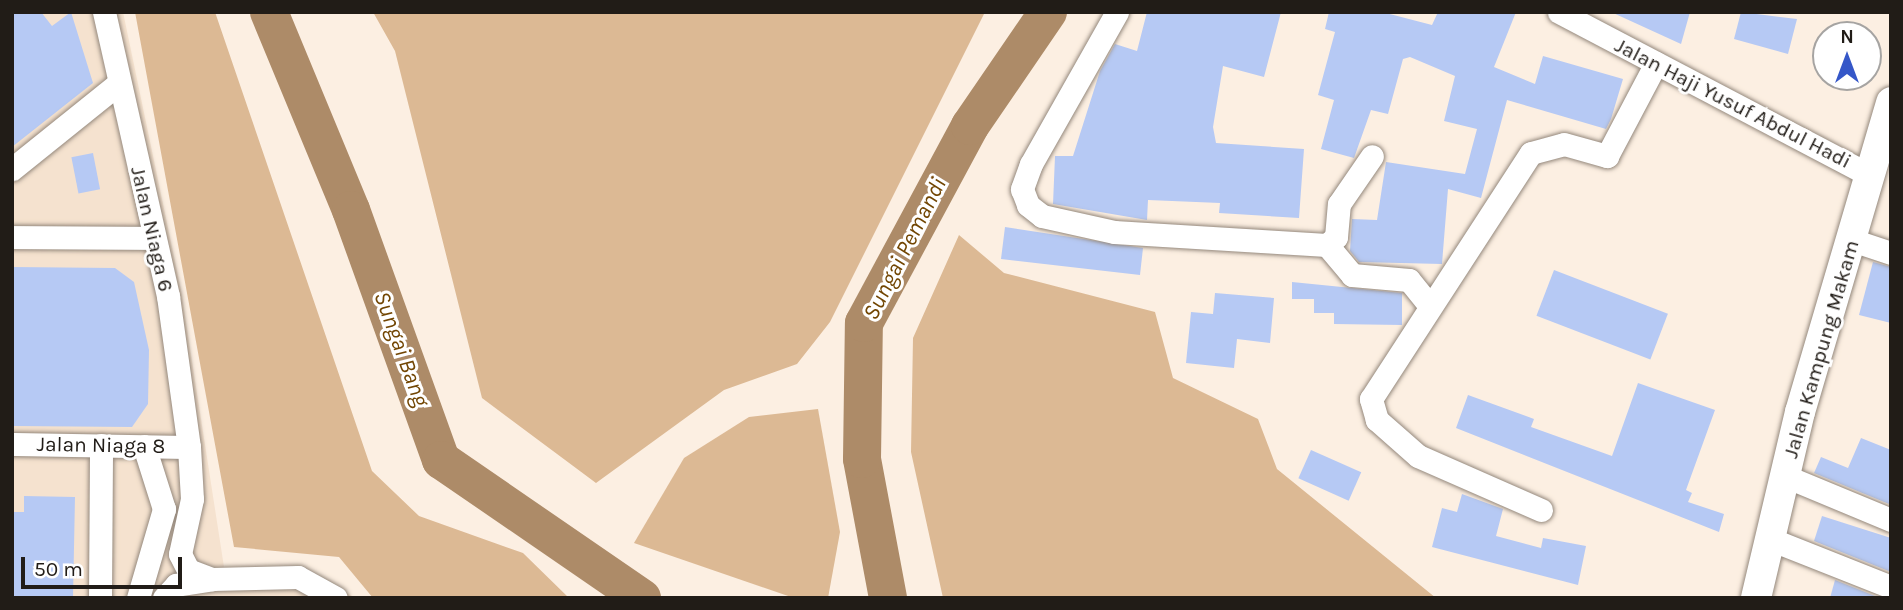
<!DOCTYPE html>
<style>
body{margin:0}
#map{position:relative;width:1903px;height:610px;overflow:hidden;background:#fcefe2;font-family:Karla,sans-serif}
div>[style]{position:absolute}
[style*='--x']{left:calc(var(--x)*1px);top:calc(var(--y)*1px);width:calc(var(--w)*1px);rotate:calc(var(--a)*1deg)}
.built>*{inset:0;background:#f5e2cf}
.forest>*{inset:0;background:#dcb994}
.river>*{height:38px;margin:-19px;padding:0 19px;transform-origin:19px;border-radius:19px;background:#ad8b68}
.building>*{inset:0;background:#b6c9f4;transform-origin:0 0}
.roads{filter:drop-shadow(0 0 2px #94887c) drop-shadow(0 0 2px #94887c)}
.minor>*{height:23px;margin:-11.5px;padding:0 11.5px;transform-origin:11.5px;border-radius:11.5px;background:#fff}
.tertiary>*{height:30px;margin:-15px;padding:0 15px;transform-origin:15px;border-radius:15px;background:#fff}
span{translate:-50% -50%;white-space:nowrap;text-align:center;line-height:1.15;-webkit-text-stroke:6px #fff;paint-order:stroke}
.street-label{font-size:21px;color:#211c17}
.water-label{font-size:23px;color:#724603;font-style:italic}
.frame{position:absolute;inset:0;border:14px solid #211c17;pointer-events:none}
.north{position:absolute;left:1812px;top:21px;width:70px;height:70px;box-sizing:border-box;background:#fff;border:2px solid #a6a4a2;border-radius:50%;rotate:0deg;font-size:19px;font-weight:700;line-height:28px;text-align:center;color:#211c17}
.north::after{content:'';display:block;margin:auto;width:24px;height:32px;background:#3557c8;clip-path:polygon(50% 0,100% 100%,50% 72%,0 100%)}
.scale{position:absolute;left:21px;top:557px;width:161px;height:32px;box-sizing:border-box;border:4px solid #211c17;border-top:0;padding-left:9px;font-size:21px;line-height:24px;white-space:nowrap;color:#211c17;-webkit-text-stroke:5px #fff;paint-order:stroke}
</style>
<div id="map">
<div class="built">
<div style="clip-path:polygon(12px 12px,123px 12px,181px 290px,224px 567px,305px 571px,356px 598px,12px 598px)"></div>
</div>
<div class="forest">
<div style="clip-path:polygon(135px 12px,215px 12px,372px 471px,419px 516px,523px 553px,569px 598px,373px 598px,339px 557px,234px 547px)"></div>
<div style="clip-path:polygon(373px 12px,985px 12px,830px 322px,797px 364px,724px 390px,596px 483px,482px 398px,395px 51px)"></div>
<div style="clip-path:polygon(959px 235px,1004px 273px,1155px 312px,1173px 378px,1258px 419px,1277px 469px,1436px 598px,943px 598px,911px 452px,913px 338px)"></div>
<div style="clip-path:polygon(818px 409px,840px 532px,828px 598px,794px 598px,634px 543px,684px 458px,749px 417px)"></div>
</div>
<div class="river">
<div style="--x:269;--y:12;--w:214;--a:67.5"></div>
<div style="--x:351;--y:210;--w:266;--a:70.2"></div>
<div style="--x:441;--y:460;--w:244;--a:34.5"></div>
<div style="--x:888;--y:598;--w:141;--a:-100.6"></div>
<div style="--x:862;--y:459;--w:136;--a:-89.2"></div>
<div style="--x:864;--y:323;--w:224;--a:-61.7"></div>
<div style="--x:970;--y:126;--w:138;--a:-55.6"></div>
</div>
<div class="building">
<div style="clip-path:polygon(12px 12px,41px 12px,52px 26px,71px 12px,93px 83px,12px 147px)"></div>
<div style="clip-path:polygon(1147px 12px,1281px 12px,1264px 77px,1223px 66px,1213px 127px,1216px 143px,1304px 149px,1299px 218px,1219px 213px,1220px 203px,1148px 200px,1147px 220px,1053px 204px,1055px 156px,1073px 156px,1100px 71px,1115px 44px,1137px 51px)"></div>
<div style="clip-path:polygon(1329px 12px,1382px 12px,1432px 25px,1438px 12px,1516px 12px,1494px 67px,1535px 84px,1543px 56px,1623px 79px,1611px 119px,1606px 129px,1507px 100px,1481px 198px,1448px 189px,1442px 264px,1359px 262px,1350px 251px,1352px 219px,1377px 220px,1386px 162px,1465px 174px,1477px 129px,1444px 121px,1455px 76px,1410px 57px,1403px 59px,1388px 114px,1371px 110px,1354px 158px,1321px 149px,1334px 100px,1318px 95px,1335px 32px,1325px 29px)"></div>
<div style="clip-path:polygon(1611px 12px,1690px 12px,1681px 44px)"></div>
<div style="clip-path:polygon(1741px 12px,1797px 19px,1788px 54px,1734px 39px)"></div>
<div style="left:93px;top:153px;width:37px;height:22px;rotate:79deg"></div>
<div style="clip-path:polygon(1005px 227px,1143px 248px,1140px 275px,1001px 259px)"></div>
<div style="clip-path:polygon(1873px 262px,1891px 267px,1891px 323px,1859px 315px)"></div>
<div style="clip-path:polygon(12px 267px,115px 268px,134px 282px,149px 350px,148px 404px,132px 427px,12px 426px)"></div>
<div style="left:1554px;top:270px;width:122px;height:49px;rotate:21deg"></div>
<div style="clip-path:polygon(1292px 282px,1402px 293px,1402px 325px,1334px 324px,1334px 313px,1314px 313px,1314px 299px,1292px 299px)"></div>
<div style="clip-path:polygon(1215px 293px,1274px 298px,1270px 343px,1237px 339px,1234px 368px,1186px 363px,1191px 312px,1213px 314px)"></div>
<div style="clip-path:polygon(1638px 383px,1715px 410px,1686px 490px,1692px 493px,1688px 502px,1724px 514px,1719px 532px,1456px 428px,1468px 395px,1534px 419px,1531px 427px,1612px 456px)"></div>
<div style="clip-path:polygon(1861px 438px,1891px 450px,1889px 504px,1814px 473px,1821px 457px,1848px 468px)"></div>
<div style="left:1311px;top:450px;width:55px;height:31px;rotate:24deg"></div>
<div style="clip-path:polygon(1462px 494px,1503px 509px,1496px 536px,1541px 548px,1543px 538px,1586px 546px,1578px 585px,1432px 547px,1442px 508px,1457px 512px)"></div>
<div style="clip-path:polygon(24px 496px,75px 497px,73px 598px,12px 598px,12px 512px,24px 512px)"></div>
<div style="clip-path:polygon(1822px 516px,1891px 538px,1891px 572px,1814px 541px)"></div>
<div style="clip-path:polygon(1835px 580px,1880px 598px,1830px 598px)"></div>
</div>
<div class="roads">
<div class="minor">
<div style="--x:104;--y:12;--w:291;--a:77.3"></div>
<div style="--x:168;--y:296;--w:152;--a:82.1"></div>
<div style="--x:189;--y:447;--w:52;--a:86.7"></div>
<div style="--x:192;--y:499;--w:56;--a:102.3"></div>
<div style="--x:180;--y:554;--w:18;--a:63"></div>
<div style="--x:188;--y:570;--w:26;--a:21"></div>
<div style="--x:1117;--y:12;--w:175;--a:119.5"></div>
<div style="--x:1031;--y:164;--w:27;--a:110"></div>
<div style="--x:1022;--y:189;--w:17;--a:69"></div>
<div style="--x:1028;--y:205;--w:18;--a:38"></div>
<div style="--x:1042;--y:216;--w:74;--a:12.5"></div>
<div style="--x:1114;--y:232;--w:213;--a:3.5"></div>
<div style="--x:1327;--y:245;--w:12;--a:-42"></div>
<div style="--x:1336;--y:237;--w:33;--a:-85"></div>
<div style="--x:1339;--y:204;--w:58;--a:-55.5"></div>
<div style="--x:1559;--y:12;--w:351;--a:27.7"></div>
<div style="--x:12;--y:169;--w:137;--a:-38.8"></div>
<div style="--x:12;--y:237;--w:142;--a:0.4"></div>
<div style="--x:1852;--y:240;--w:41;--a:18.4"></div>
<div style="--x:1327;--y:245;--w:39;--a:50"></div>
<div style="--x:1352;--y:275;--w:57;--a:5"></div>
<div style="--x:1409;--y:280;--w:33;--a:51"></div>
<div style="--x:12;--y:444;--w:177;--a:1"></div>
<div style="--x:1785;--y:476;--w:115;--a:22.5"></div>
<div style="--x:1541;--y:510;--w:134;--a:-156.3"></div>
<div style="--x:1418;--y:456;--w:55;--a:-138.7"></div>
<div style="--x:1377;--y:420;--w:22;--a:-106"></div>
<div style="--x:1371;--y:399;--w:293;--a:-57"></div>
<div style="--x:1531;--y:153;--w:34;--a:-15"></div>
<div style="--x:1564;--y:144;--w:45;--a:15.6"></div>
<div style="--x:1607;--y:156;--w:105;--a:-62.2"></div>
<div style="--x:1770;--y:539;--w:130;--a:21.6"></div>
<div style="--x:100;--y:598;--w:153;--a:-89.6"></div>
<div style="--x:138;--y:598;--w:93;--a:-73.7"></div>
<div style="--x:164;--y:509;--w:66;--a:-107.6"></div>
<div style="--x:164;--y:598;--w:18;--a:-47"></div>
<div style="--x:176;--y:585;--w:36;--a:-9"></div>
<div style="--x:212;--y:579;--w:86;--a:-1.3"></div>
<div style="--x:298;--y:577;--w:43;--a:28.9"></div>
</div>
<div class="tertiary">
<div style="--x:1756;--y:598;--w:191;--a:-76.7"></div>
<div style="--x:1800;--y:412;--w:323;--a:-73.6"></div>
</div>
</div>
<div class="street-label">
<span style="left:1733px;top:103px;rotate:27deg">Jalan Haji Yusuf Abdul Hadi</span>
<span style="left:152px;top:229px;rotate:77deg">Jalan Niaga 6</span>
<span style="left:1821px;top:349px;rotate:-74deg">Jalan Kampung Makam</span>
<span style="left:101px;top:445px;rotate:1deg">Jalan Niaga 8</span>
</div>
<div class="water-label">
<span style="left:905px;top:249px;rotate:-63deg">Sungai Pemandi</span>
<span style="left:401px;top:349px;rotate:70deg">Sungai Bang</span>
</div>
<div class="frame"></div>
<div class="north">N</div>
<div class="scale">50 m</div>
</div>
